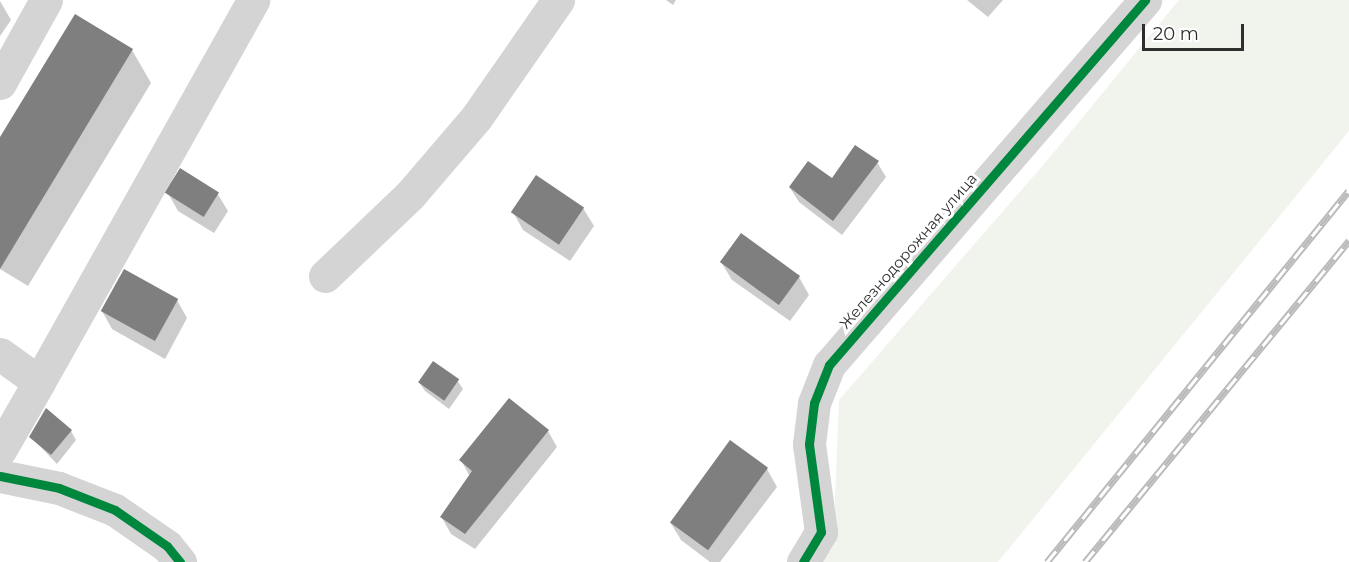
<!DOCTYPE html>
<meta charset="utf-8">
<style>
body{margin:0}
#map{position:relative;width:1349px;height:562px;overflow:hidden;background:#fff;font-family:Montserrat,sans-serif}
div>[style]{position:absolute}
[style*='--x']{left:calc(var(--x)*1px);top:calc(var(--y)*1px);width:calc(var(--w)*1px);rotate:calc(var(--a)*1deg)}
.green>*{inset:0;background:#f1f4ed}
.shadow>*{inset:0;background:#0003}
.building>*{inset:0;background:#7f7f7f;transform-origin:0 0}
.minor>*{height:33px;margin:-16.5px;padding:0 16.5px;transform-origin:16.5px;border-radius:16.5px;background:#d4d4d4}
.rail>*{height:7px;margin-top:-3.5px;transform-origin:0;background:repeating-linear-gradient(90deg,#fff 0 14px,#bbb 0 28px);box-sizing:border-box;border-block:2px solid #bbb}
.cycleway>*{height:9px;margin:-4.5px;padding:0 4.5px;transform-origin:4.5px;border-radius:4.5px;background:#00873e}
span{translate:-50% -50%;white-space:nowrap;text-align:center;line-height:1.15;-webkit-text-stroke:6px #fff;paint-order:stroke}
.street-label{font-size:15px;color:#2f2f2f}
.scale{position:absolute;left:1142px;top:24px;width:102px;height:27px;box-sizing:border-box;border:3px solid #2f2f2f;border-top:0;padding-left:8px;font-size:18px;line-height:21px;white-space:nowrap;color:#2f2f2f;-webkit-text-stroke:4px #fff;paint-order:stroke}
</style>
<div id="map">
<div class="green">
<div style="clip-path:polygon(1179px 0,1349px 0,1349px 131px,998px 562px,814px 562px,834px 523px,839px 400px,1050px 157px)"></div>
</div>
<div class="shadow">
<div style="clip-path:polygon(666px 0,676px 0,673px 5px)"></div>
<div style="clip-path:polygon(967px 0,1003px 0,988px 17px)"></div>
<div style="clip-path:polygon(0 1px,11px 20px,0 36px)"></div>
<div style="clip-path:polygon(132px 50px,151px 83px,28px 286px,0 269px,0 140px)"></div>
<div style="clip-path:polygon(877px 162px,886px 177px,842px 235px,799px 202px,790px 188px,832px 181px)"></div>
<div style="clip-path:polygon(168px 193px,217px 193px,228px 211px,214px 233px,178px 211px)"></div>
<div style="clip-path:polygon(583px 208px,594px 226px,570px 261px,523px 230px,513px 212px)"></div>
<div style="clip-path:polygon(721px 262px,799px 277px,809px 295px,790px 321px,732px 280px)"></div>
<div style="clip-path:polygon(177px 300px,187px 318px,165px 359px,112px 329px,102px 311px)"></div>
<div style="clip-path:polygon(457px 380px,463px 389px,449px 409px,425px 391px,419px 382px)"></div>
<div style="clip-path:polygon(71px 431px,76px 440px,57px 464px,31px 437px)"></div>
<div style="clip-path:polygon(548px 431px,557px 447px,475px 549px,451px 534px,442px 518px,470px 477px,461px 460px)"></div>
<div style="clip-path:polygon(767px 469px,777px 487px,720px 562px,710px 562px,681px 540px,670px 522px)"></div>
</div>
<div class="building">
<div style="clip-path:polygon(75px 14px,133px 49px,0 269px,0 137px)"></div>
<div style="clip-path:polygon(855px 145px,879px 161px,833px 221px,789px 187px,808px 161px,832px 178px)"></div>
<div style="left:180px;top:168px;width:46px;height:29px;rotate:32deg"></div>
<div style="left:536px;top:175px;width:58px;height:45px;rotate:34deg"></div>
<div style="left:741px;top:233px;width:73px;height:36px;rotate:36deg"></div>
<div style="left:124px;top:269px;width:62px;height:48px;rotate:29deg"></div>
<div style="left:433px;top:361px;width:32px;height:26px;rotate:35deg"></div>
<div style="clip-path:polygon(509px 398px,549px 430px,465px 534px,440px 517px,472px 471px,459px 460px)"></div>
<div style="clip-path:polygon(46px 408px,72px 430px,51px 455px,29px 437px)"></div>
<div style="left:730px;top:440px;width:47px;height:102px;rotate:36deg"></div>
</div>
<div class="minor">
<div style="--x:0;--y:83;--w:95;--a:-61"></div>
<div style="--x:325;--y:276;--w:117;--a:-43.6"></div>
<div style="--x:410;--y:195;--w:101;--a:-49.4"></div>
<div style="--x:476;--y:118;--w:144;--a:-55.2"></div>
<div style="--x:0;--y:354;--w:48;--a:35.7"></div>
<div style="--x:39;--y:382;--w:78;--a:119.8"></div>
<div style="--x:39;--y:382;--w:438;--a:-60.7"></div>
<div style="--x:0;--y:476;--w:60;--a:11.5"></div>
<div style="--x:59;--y:488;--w:60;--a:21.4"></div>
<div style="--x:115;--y:510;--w:63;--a:34.7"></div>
<div style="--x:167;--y:546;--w:21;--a:51"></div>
<div style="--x:803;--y:562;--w:35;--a:-59"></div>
<div style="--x:821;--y:532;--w:89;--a:-97.8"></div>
<div style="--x:809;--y:444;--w:41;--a:-83"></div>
<div style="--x:814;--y:403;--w:41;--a:-68.5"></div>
<div style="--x:829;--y:365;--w:483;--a:-49.1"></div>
</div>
<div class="rail">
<div style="--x:1047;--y:562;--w:478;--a:-50.9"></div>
<div style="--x:1085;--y:562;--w:416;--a:-50.6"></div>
</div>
<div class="cycleway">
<div style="--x:0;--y:476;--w:60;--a:11.5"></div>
<div style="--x:59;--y:488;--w:60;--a:21.4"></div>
<div style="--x:115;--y:510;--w:63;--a:34.7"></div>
<div style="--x:167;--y:546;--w:21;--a:51"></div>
<div style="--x:803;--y:562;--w:35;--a:-59"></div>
<div style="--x:821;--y:532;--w:89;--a:-97.8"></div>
<div style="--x:809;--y:444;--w:41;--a:-83"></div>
<div style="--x:814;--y:403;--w:41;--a:-68.5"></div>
<div style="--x:829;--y:365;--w:483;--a:-49.1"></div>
</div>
<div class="street-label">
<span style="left:908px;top:251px;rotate:-49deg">Железнодорожная улица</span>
</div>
<div class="scale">20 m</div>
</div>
